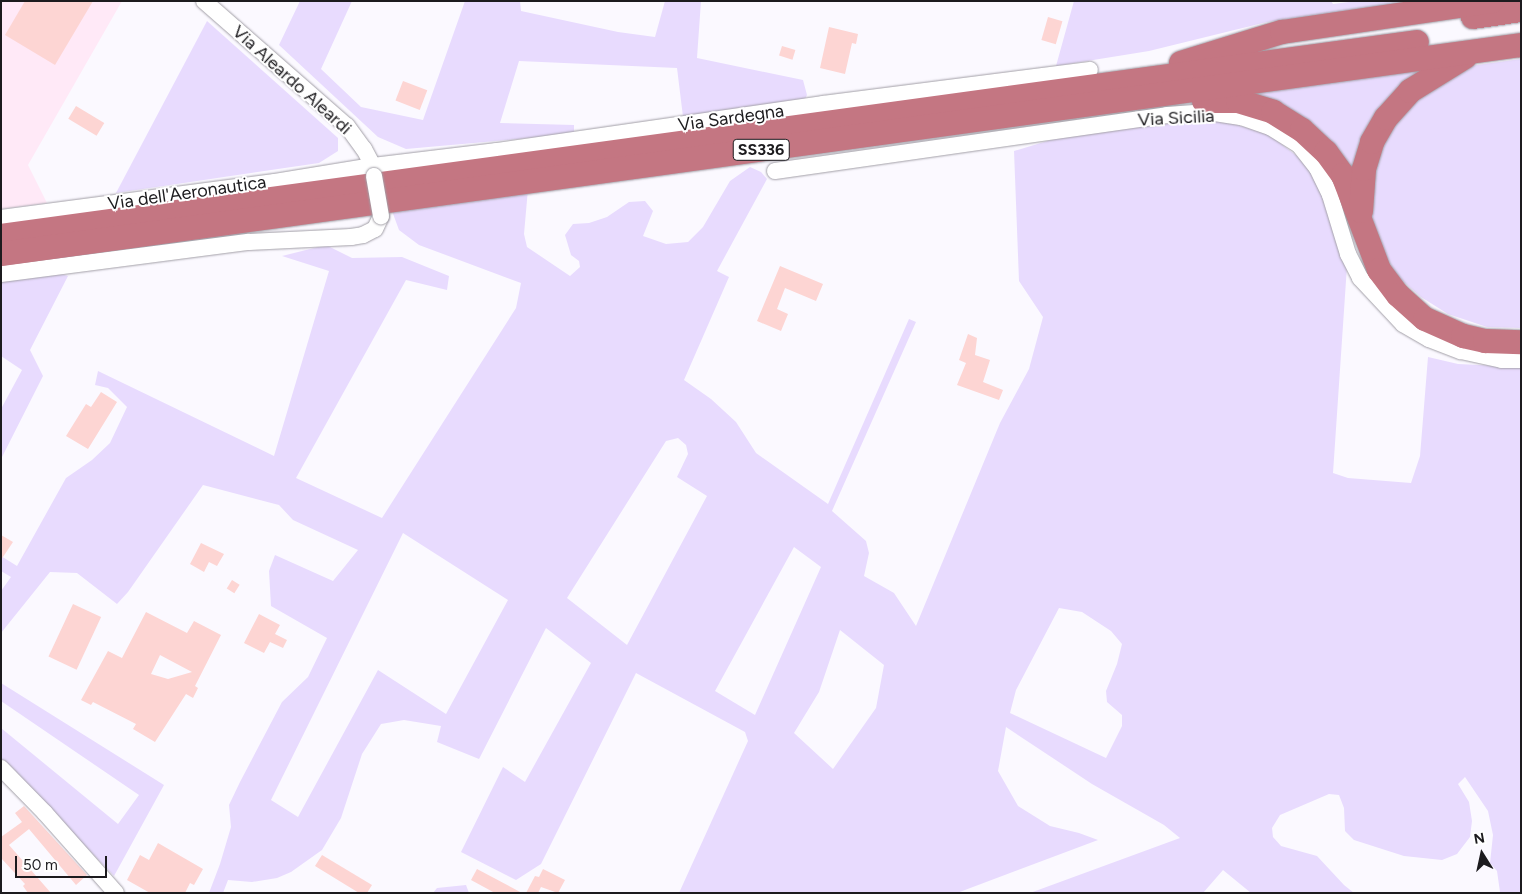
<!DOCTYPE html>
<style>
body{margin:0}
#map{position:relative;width:1522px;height:894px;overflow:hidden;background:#fbf9ff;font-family:Figtree,sans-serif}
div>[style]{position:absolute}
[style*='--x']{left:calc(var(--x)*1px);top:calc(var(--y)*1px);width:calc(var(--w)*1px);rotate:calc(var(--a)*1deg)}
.industrial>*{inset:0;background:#ffe9f7}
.green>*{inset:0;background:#e8dbfe}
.building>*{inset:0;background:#fdd5d3;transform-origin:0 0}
.roads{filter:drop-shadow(0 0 1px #a29fa7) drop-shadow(0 0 1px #a29fa7)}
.minor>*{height:16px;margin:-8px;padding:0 8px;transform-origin:8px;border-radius:8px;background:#fff}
.highway>*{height:24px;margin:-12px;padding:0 12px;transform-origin:12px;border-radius:12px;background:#c47682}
.bridges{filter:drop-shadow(0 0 1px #a29fa7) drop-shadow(0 0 1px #a29fa7)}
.minor-bridge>*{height:16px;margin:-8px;padding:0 8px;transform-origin:8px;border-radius:8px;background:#fff}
span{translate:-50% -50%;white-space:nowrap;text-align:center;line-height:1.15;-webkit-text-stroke:4px #fff;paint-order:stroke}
.shield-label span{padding:1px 4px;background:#fff;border:1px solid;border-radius:4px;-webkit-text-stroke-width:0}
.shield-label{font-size:16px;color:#1c1b1e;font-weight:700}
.street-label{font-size:18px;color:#1c1b1e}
.frame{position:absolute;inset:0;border:2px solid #1c1b1e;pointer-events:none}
.north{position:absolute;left:1457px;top:829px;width:50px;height:50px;-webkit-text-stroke:4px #fff;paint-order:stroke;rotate:350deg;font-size:14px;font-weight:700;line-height:20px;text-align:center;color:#1c1b1e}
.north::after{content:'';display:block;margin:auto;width:18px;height:22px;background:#1c1b1e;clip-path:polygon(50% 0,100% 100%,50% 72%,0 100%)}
.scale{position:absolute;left:15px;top:856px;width:92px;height:22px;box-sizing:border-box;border:2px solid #1c1b1e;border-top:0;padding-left:6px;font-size:15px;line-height:18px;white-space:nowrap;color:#1c1b1e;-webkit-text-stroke:4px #fff;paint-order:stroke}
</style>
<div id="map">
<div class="industrial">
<div style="clip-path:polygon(1px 1px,122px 1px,28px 165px,47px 203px,1px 209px)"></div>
</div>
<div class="green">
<div style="clip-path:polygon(300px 1px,352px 1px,321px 69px,361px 107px,423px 120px,465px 1px,520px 1px,521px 11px,618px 32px,655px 37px,665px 1px,701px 1px,697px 58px,803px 80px,807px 95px,800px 109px,684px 125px,677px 68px,519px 61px,500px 123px,574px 125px,574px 134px,406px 149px,378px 137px,279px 45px)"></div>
<div style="clip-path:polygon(1074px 1px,1331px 1px,1333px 4px,1357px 1px,1412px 3px,1267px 22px,1149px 51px,1056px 66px)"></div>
<div style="clip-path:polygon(207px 21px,338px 138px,338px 151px,319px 163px,116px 193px)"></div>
<div style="clip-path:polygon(1521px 59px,1521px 328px,1487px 327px,1448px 314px,1421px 297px,1396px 275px,1377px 241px,1369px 204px,1378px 144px,1415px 95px,1470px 66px)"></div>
<div style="clip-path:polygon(1424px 69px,1356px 188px,1245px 94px)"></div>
<div style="clip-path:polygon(evenodd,1203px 120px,1224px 121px,1268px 134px,1297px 156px,1313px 174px,1325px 197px,1347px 266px,1333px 473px,1348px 478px,1411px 483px,1420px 456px,1428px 357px,1458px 364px,1521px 367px,1521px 893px,1500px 892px,1497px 871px,1490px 863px,1493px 835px,1488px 811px,1465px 777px,1458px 784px,1469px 802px,1472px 821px,1470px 837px,1457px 854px,1442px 860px,1404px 856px,1354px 840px,1345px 831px,1344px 808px,1339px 795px,1329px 794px,1280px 815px,1272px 828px,1273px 837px,1281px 846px,1317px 856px,1344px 885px,1354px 893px,1251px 893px,1223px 870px,1203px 893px,1030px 893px,1180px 838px,1164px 825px,1092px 784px,1006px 727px,998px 771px,1018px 806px,1050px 826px,1079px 833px,1098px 840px,957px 893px,679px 893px,748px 741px,745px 732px,636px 673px,541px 864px,516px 880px,461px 852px,503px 767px,525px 782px,591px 663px,546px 628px,479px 759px,437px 742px,441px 726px,404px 720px,381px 724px,362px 754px,341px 818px,322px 850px,291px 872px,277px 878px,252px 882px,228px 880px,223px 893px,209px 893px,220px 864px,231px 827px,229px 805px,240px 782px,282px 702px,308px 677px,327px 638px,271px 606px,269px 571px,275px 555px,333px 581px,358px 550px,293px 520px,279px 505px,203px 485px,128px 592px,117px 604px,77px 573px,50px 572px,1px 633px,1px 591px,11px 577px,1px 571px,1px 556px,17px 566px,66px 478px,92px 460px,110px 443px,127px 407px,108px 388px,95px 385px,98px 371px,274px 456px,329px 271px,282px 256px,326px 245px,352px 258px,402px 257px,449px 276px,447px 290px,406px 280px,296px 478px,382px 518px,516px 308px,521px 283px,419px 245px,399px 230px,392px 211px,528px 189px,524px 234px,527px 247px,570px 276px,580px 267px,579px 261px,571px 255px,565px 235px,573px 224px,589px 223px,607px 217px,629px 202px,645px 201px,653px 211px,643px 236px,666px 244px,688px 242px,703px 227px,730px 181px,750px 167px,761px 172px,767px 179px,717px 271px,729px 277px,684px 380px,711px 399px,736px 422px,756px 453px,828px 504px,909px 319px,916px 322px,832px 511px,866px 541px,869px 553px,864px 576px,894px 593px,916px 626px,1000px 423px,1029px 369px,1043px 317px,1019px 281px,1014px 151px,1067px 135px,1203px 120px,678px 438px,686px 445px,688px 454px,677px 477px,707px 496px,627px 645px,567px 598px,666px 441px,678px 438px,1203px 120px,403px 533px,508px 600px,446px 714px,378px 670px,298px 817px,271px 800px,403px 533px,1203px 120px,794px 547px,821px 567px,755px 715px,715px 691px,794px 547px,1203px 120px,1059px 608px,1082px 612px,1111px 631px,1122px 644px,1117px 664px,1106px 691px,1107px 702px,1122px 715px,1122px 726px,1106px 758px,1010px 713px,1016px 690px,1059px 608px,1203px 120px,840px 630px,884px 665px,876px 708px,833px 769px,794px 733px,819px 692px,840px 630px)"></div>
<div style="clip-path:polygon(52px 271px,68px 276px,30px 350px,43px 376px,1px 459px,1px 409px,22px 370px,1px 356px,1px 278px)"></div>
<div style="clip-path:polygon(1px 683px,164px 785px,114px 876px,1px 759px,1px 728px,118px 824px,139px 795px,1px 701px)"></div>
<div style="clip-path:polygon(466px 885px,469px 893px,433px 893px,437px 888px)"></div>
</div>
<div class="building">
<div style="clip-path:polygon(25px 1px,93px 1px,55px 65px,5px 35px)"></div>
<div style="left:1048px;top:17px;width:15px;height:24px;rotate:16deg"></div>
<div style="clip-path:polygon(829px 27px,858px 34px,856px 44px,852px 43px,845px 74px,820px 68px)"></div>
<div style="left:782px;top:46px;width:14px;height:10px;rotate:17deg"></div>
<div style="left:403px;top:81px;width:26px;height:21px;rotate:21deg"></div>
<div style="left:76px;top:106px;width:33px;height:15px;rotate:31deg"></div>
<div style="clip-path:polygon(780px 266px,823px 284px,816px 301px,785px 288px,777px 309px,788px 314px,781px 331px,757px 321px)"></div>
<div style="clip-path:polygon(968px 334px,977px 338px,975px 355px,990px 360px,983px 382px,1003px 390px,999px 400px,957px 385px,966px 363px,959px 360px)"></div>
<div style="clip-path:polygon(101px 392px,117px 402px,88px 449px,66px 436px,86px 404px,91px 407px)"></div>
<div style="clip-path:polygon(1px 535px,13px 542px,1px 560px)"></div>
<div style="clip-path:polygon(201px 543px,224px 554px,217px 566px,209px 562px,204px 572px,190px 564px)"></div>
<div style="left:232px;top:580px;width:9px;height:10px;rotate:32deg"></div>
<div style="left:73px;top:604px;width:31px;height:58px;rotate:25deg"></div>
<div style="clip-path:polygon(evenodd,146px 612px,187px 633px,194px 621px,221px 635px,195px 686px,198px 688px,193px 698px,186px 694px,155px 742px,133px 729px,136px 724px,93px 702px,91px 705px,81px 700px,108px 651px,122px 658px,146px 612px,160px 655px,192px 672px,168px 679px,151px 674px,160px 655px)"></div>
<div style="clip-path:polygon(259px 614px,280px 625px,275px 634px,287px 640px,283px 648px,270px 642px,264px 653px,244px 643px)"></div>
<div style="clip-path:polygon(24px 806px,87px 875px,76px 885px,29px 829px,9px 845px,51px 893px,28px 893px,23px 886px,25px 884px,1px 858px,1px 837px,22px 822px,15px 813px)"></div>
<div style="clip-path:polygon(158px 843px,203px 869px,194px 885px,190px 883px,185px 893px,150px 893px,127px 880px,140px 855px,149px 860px)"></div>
<div style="clip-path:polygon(322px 855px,372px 885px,367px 893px,359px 893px,315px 866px)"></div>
<div style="clip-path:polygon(477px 869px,522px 893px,495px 893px,471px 880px)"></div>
<div style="clip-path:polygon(543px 869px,565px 880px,558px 893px,541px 887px,538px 893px,526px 893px,535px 876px,539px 877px)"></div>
</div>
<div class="roads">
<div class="minor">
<div style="--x:204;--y:1;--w:190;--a:41.2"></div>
<div style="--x:347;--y:126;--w:29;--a:54"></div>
<div style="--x:364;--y:149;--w:19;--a:62"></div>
<div style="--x:373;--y:166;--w:10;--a:84"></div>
<div style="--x:775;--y:171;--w:396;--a:-8.1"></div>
<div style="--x:1167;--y:115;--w:41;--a:-4.2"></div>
<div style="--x:1208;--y:112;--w:33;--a:9"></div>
<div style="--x:1241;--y:117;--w:31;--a:19"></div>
<div style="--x:1270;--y:127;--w:34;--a:32"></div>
<div style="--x:1299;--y:145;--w:29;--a:52"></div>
<div style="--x:1317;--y:168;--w:30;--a:64"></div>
<div style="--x:1330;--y:195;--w:62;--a:73"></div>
<div style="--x:1348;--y:254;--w:27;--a:63"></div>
<div style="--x:1360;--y:278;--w:63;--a:46.9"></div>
<div style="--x:1403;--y:324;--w:30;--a:30"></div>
<div style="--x:1429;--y:339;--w:34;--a:21"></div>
<div style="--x:1461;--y:351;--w:42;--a:12.4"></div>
<div style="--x:1502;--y:360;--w:19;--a:0"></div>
<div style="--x:1;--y:218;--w:276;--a:-7.5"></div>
<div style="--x:275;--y:182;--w:99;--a:-9.3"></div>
<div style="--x:373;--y:166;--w:125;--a:-6.9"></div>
<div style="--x:497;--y:151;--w:329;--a:-8.2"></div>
<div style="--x:823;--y:104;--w:269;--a:-7.3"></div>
<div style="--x:1;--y:274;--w:250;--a:-7.4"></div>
<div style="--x:249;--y:242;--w:102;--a:-2.8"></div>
<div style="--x:351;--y:237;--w:12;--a:-9"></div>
<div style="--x:363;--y:235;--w:13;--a:-27"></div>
<div style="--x:375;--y:229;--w:14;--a:-65"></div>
<div style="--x:1;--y:768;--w:63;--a:45.6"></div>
<div style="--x:45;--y:813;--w:107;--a:48.4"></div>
</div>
<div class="highway">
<div style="--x:1473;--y:17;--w:49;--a:-8.3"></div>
<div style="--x:1181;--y:63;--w:106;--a:-17.1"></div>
<div style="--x:1282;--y:32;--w:212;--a:-8.4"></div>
<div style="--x:1204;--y:101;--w:34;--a:0"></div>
<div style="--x:1238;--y:101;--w:37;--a:17"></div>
<div style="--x:1273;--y:112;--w:34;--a:32"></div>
<div style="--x:1302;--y:130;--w:33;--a:43"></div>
<div style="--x:1326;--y:152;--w:29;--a:54"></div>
<div style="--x:1343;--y:175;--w:102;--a:69.2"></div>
<div style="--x:1379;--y:270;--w:31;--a:53"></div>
<div style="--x:1398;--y:295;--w:36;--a:42"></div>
<div style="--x:1425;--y:319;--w:42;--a:24.1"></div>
<div style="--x:1463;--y:336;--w:23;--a:13"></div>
<div style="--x:1485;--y:341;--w:36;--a:2"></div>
<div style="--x:1361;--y:211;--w:42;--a:-85.9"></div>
<div style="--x:1364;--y:169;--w:28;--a:-73"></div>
<div style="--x:1372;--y:142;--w:28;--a:-60"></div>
<div style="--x:1386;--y:118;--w:36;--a:-48"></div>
<div style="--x:1410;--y:91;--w:65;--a:-31.7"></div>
<div style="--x:1;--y:236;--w:1429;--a:-7.8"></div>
<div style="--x:1;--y:254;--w:1534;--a:-7.83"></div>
</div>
</div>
<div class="bridges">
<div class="minor-bridge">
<div style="--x:374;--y:176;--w:41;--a:80.1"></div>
</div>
</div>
<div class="shield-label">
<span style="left:761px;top:150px">SS336</span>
</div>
<div class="street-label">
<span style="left:292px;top:80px;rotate:42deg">Via Aleardo Aleardi</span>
<span style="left:731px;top:118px;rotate:-8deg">Via Sardegna</span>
<span style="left:1176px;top:118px;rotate:-3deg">Via Sicilia</span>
<span style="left:187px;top:193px;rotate:-8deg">Via dell'Aeronautica</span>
</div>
<div class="frame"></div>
<div class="north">N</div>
<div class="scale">50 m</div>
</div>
